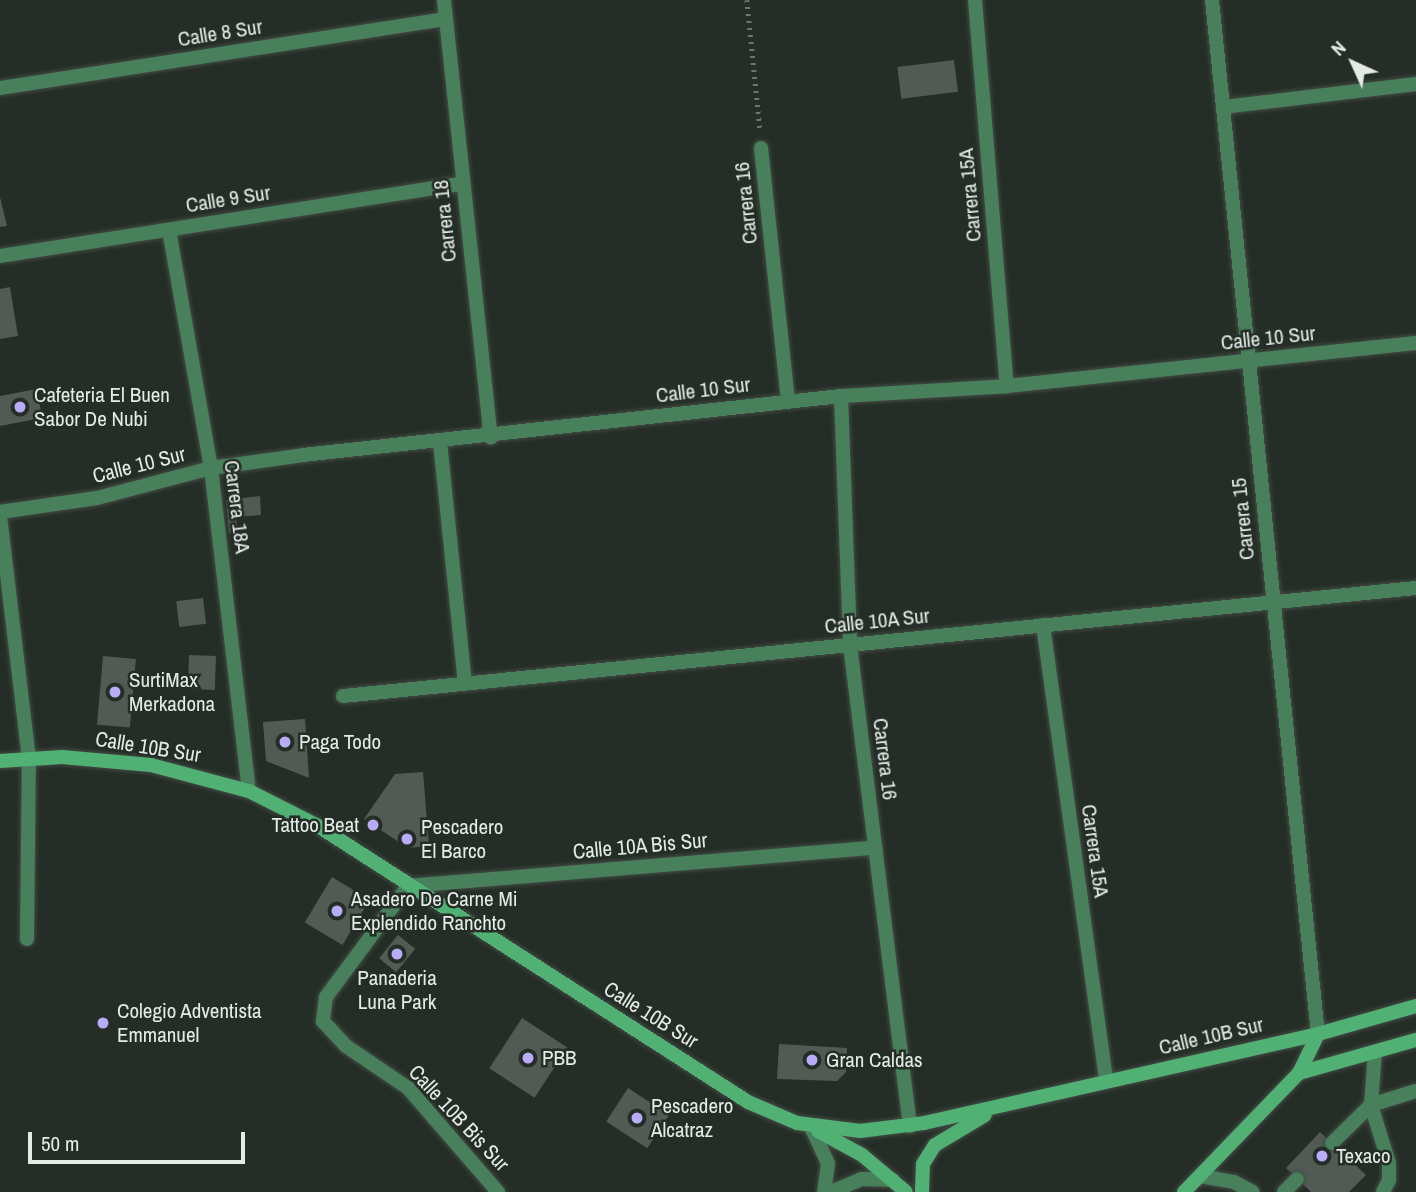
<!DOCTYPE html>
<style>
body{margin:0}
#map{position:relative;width:1416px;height:1192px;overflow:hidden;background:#242d26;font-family:"Archivo Narrow",sans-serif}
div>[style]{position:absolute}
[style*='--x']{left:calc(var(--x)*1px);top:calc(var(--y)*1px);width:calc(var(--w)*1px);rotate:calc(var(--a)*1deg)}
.building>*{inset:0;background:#515b54;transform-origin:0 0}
.path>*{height:4.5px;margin-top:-2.25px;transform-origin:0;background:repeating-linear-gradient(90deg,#6f7670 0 2px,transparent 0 7px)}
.roads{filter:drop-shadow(0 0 2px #434b45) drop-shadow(0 0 2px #434b45)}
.service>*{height:14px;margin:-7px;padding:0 7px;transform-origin:7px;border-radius:7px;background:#47805b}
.minor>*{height:14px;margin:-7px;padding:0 7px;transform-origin:7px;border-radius:7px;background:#47805b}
.tertiary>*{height:14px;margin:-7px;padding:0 7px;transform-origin:7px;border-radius:7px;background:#47805b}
.secondary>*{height:14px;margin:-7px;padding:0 7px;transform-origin:7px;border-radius:7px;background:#51b175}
.dots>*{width:19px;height:19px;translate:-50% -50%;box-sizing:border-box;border:4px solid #242d26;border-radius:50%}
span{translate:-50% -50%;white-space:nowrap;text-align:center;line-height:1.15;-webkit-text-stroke:5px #242d26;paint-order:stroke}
.street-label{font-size:21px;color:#e5eae6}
.poi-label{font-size:21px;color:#e5eae6}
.left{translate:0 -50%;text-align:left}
.right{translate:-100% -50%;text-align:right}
.north{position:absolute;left:1318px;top:28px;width:70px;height:70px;-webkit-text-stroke:5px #242d26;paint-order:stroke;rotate:315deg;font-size:19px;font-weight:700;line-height:28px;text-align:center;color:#e5eae6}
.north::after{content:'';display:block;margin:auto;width:24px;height:32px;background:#e5eae6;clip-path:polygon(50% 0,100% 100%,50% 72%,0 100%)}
.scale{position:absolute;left:28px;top:1132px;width:217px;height:32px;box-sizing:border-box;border:4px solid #e5eae6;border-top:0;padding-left:9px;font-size:21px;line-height:24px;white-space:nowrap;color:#e5eae6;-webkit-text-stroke:5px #242d26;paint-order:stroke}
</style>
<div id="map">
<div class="building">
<div style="left:954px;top:60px;width:32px;height:57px;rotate:83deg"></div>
<div style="clip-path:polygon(0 197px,7px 226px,0 227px)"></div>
<div style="clip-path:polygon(10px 287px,18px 336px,0 339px,0 289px)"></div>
<div style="clip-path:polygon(37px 389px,42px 418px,0 426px,0 396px)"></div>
<div style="clip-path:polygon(260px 496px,261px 515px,236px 517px,238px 533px,229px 533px,226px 500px)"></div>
<div style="left:203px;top:598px;width:26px;height:27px;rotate:83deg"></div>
<div style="left:189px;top:655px;width:27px;height:34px;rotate:2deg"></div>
<div style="left:103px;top:656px;width:33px;height:69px;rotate:5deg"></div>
<div style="clip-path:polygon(305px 719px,309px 778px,266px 761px,263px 722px)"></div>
<div style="clip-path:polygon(423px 772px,429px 846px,408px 848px,364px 819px,395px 774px)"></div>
<div style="left:332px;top:877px;width:44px;height:53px;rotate:31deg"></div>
<div style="left:398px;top:935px;width:22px;height:30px;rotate:39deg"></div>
<div style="left:522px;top:1018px;width:54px;height:60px;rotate:33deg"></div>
<div style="clip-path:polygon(779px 1044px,847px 1048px,846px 1072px,837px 1081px,777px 1079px)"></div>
<div style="left:628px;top:1088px;width:49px;height:40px;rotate:33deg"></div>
<div style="clip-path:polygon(1320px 1132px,1366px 1175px,1349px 1192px,1311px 1192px,1286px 1168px)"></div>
</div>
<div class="path">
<div style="--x:747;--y:0;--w:129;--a:84.2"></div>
</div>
<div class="roads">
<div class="service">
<div style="--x:27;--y:939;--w:181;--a:-89.4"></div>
<div style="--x:1375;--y:1052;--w:53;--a:94.3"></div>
<div style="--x:1371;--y:1105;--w:61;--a:72.8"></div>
<div style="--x:1389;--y:1163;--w:17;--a:90"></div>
<div style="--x:1389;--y:1180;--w:13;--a:117"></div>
<div style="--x:1332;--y:1143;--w:54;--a:-44.3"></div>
<div style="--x:1371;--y:1105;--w:47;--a:-17.3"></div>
<div style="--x:1200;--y:1176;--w:35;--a:10"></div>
<div style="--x:1234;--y:1182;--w:21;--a:28"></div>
<div style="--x:1284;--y:1192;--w:18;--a:-45"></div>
</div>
<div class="minor">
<div style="--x:444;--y:0;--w:440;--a:83.9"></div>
<div style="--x:975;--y:0;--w:387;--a:85.3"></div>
<div style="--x:1212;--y:0;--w:1039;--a:84.15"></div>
<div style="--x:0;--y:88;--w:451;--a:-8.8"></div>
<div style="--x:1223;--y:107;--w:194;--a:-6.8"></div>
<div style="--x:761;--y:148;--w:254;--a:83.9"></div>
<div style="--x:169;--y:230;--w:242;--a:80"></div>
<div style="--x:211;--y:468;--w:325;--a:83.3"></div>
<div style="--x:0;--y:256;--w:468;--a:-8.9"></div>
<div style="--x:841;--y:396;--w:249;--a:87.9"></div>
<div style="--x:850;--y:645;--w:485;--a:82.9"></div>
<div style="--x:440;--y:442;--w:243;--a:84.1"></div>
<div style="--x:0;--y:512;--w:98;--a:-8.2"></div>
<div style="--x:97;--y:498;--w:118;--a:-14.7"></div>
<div style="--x:211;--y:468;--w:93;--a:-8"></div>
<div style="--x:303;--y:455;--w:541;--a:-6.26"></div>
<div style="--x:841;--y:396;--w:166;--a:-3.4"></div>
<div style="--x:1007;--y:386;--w:411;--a:-6"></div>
<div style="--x:1043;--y:625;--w:460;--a:82.1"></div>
<div style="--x:343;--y:696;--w:1078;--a:-5.75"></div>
<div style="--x:812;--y:1129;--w:38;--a:65"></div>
<div style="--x:828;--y:1164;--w:28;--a:98"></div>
<div style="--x:498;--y:1192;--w:138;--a:-130.9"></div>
<div style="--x:408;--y:1088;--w:75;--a:-145.9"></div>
<div style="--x:346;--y:1046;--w:34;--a:-133"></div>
<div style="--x:323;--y:1021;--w:24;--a:-83"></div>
<div style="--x:326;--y:997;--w:138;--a:-53.5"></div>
<div style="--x:408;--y:886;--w:469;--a:-4.7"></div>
<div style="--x:831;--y:1192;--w:33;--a:-23"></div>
<div style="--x:861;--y:1179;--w:32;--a:2"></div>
</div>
<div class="tertiary">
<div style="--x:0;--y:516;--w:244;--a:83.2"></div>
</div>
<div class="secondary">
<div style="--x:0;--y:761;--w:62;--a:-3.7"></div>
<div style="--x:62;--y:757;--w:89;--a:5.1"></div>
<div style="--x:151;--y:765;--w:101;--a:14.9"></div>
<div style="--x:249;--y:791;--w:77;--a:26.9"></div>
<div style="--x:318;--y:826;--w:511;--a:32.69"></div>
<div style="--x:748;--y:1102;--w:53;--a:23.2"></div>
<div style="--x:797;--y:1123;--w:64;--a:7.2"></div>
<div style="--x:860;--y:1131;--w:64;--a:-7.1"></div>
<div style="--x:924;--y:1123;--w:404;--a:-12.7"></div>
<div style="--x:1318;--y:1034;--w:102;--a:-15.9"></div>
<div style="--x:1299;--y:1073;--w:122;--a:-15.8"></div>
<div style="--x:818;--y:1131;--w:50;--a:28.6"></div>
<div style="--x:862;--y:1155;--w:57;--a:40.1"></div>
<div style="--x:922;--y:1192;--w:28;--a:-88"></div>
<div style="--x:923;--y:1164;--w:22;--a:-58"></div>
<div style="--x:935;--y:1145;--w:58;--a:-31"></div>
<div style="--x:1184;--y:1192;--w:165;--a:-46"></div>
<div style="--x:1299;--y:1073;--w:43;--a:-64"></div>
</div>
</div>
<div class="dots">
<div style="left:20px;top:407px;background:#b8abf7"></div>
<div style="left:115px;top:692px;background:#b8abf7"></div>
<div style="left:285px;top:742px;background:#b8abf7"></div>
<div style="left:373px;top:825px;background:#b8abf7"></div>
<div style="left:407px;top:839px;background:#b8abf7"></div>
<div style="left:337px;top:911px;background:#b8abf7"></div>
<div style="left:397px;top:954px;background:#b8abf7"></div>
<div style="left:103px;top:1023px;background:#b8abf7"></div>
<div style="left:528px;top:1058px;background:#b8abf7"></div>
<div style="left:812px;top:1060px;background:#b8abf7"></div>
<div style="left:637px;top:1118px;background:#b8abf7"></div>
<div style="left:1322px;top:1156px;background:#b8abf7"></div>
</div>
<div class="street-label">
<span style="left:220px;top:33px;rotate:-9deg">Calle 8 Sur</span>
<span style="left:970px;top:195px;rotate:-95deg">Carrera 15A</span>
<span style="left:228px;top:199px;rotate:-9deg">Calle 9 Sur</span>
<span style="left:746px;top:203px;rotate:-96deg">Carrera 16</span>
<span style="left:445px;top:221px;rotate:-96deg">Carrera 18</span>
<span style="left:1268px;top:338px;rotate:-6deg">Calle 10 Sur</span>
<span style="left:703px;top:390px;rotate:-7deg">Calle 10 Sur</span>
<span style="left:139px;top:465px;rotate:-14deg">Calle 10 Sur</span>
<span style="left:237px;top:507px;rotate:83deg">Carrera 18A</span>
<span style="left:1243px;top:519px;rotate:-96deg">Carrera 15</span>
<span style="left:877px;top:621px;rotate:-6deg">Calle 10A Sur</span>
<span style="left:148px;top:747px;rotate:9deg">Calle 10B Sur</span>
<span style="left:885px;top:759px;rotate:83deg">Carrera 16</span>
<span style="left:640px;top:846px;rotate:-5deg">Calle 10A Bis Sur</span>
<span style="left:1095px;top:851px;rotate:82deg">Carrera 15A</span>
<span style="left:651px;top:1015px;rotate:32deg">Calle 10B Sur</span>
<span style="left:1211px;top:1036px;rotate:-13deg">Calle 10B Sur</span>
<span style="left:459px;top:1118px;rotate:47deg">Calle 10B Bis Sur</span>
</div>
<div class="poi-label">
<span class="left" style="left:34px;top:407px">Cafeteria El Buen<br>Sabor De Nubi</span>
<span class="left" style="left:129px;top:692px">SurtiMax<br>Merkadona</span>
<span class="left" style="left:299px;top:742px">Paga Todo</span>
<span class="right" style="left:359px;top:825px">Tattoo Beat</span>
<span class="left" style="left:421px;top:839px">Pescadero<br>El Barco</span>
<span class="left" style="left:351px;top:911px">Asadero De Carne Mi<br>Explendido Ranchto</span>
<span style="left:397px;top:990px">Panaderia<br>Luna Park</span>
<span class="left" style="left:117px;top:1023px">Colegio Adventista<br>Emmanuel</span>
<span class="left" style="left:542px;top:1058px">PBB</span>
<span class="left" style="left:826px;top:1060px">Gran Caldas</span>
<span class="left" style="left:651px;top:1118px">Pescadero<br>Alcatraz</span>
<span class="left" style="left:1336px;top:1156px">Texaco</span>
</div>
<div class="north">N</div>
<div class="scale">50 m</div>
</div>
